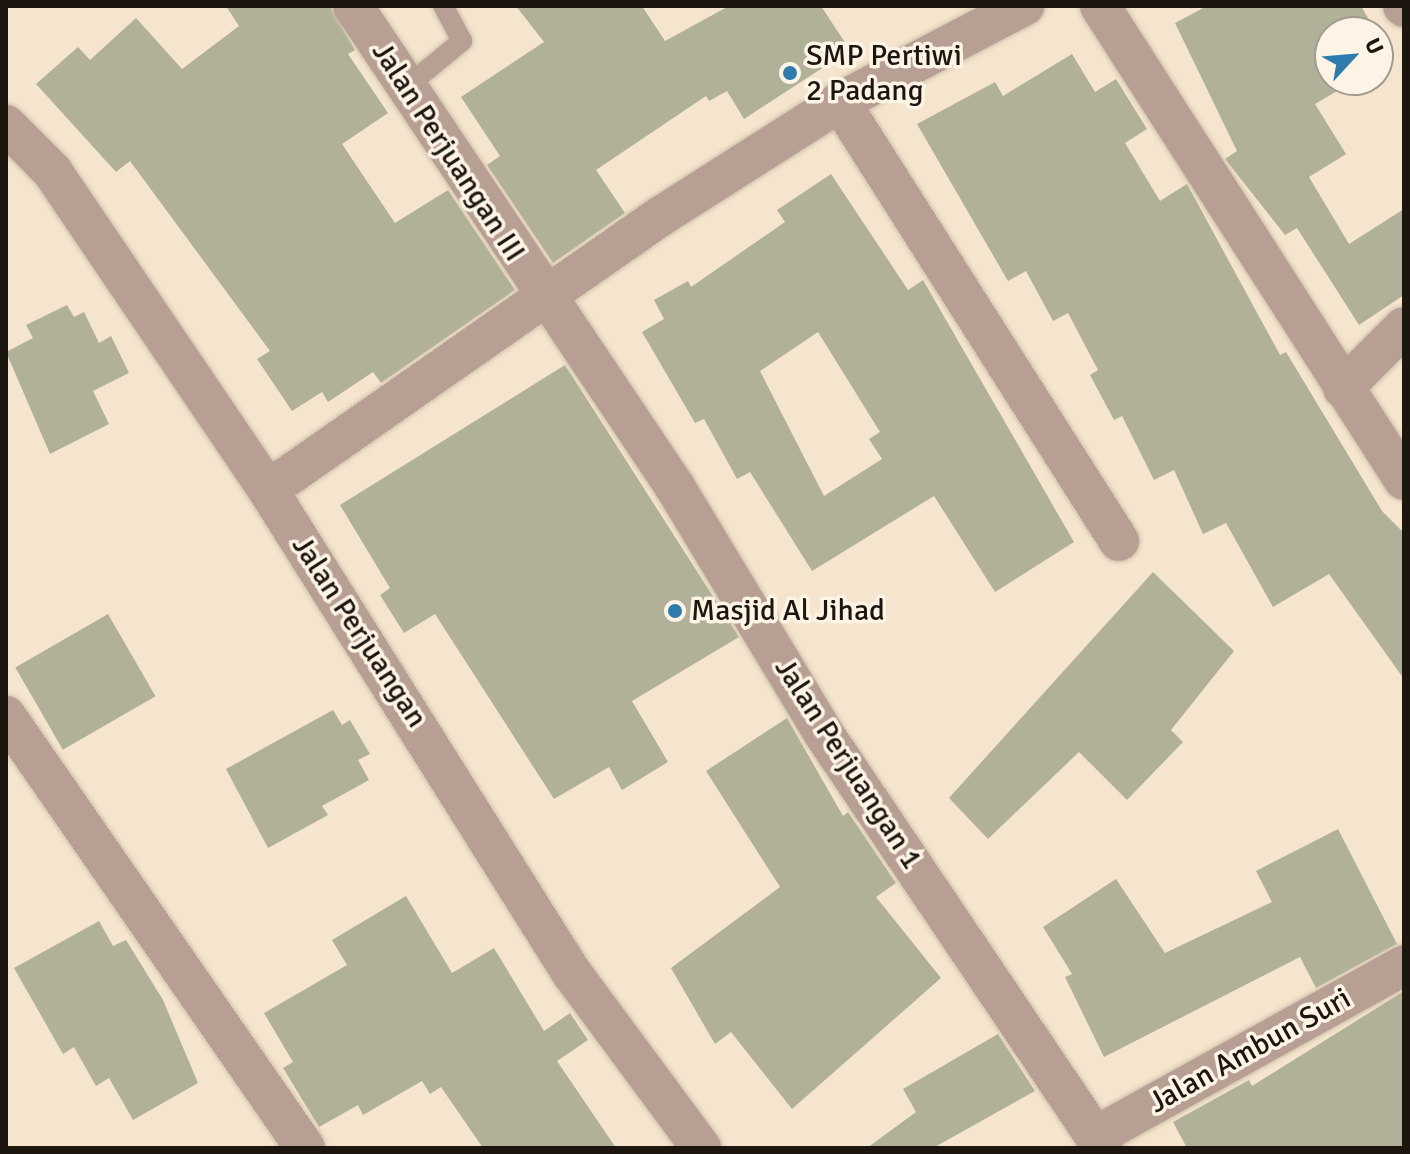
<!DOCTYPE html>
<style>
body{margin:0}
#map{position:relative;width:1410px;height:1154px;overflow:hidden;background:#f5e5ce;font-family:Signika,sans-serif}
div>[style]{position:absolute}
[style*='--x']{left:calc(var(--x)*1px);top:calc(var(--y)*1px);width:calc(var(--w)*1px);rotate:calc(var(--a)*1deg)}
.building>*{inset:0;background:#b0b198;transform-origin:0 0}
.roads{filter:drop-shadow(0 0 2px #cec0ab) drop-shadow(0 0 2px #cec0ab)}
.lane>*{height:20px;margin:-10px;padding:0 10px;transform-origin:10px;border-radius:10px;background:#b89f93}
.street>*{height:40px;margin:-20px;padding:0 20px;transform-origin:20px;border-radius:20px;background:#b89f93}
.dots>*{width:22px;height:22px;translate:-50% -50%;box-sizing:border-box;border:4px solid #fdf4e5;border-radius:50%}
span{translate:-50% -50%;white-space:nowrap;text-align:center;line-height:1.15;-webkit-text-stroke:7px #fdf4e5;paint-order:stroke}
.poi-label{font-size:30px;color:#1c160e}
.left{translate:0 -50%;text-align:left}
.street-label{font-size:30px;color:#1c160e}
.frame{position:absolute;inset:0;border:8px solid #1c160e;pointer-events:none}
.north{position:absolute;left:1314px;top:16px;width:80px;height:80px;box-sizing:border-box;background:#fdf4e5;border:2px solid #a39b8f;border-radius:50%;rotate:64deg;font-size:22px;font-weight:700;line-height:32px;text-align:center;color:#1c160e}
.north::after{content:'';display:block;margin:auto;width:28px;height:36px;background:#2e7cae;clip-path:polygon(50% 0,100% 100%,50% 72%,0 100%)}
</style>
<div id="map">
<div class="building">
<div style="clip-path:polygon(226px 6px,330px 6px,355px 50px,348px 54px,388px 113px,342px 144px,395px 223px,448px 190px,515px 290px,381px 383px,373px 372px,328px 402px,322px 392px,292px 411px,257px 359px,270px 351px,130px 161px,116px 172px,36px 84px,78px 47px,90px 60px,136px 18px,182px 69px,239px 26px)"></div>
<div style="clip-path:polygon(516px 6px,642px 6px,665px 41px,729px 6px,821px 6px,850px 50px,744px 119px,727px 91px,709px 101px,706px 96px,596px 170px,625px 213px,553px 263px,487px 165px,500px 156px,461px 97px,544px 42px)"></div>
<div style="clip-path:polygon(1207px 6px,1361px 6px,1376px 32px,1330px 32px,1330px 80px,1356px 80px,1315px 104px,1346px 154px,1309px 177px,1349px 244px,1404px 209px,1404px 295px,1359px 325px,1297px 228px,1285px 235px,1225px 159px,1237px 151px,1175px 23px)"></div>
<div style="clip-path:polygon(1378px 35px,1392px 59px,1378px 67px)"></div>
<div style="clip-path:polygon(1072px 54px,1095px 92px,1116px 79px,1147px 129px,1125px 143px,1160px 201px,1187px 184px,1280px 355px,1286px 352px,1382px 511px,1404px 533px,1404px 679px,1329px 574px,1273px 607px,1226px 523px,1203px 534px,1174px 470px,1154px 480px,1122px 416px,1114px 420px,1090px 375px,1098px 370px,1068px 313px,1053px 321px,1026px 271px,1008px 281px,917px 124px,995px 82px,1003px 96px)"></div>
<div style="clip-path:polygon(evenodd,831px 174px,908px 290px,923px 280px,1074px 542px,995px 592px,934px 496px,812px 571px,750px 472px,737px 479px,704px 419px,695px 423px,642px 332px,664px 319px,654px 300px,688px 281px,691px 287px,785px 222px,777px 210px,831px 174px,818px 332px,880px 432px,869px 439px,882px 459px,824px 496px,760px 371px,818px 332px)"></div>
<div style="clip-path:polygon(67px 305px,74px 317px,84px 312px,99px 343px,111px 336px,129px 373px,93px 391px,109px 424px,50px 454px,6px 352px,33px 338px,26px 325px)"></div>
<div style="clip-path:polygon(565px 365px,739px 637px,632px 701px,668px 762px,622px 790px,609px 767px,554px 799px,435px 614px,404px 633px,380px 595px,390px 588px,340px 505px)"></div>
<div style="clip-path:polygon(1153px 572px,1234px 651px,1171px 730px,1183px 742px,1127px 800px,1079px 752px,988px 839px,949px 798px)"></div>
<div style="left:108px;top:614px;width:95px;height:107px;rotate:60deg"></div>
<div style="clip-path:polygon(333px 710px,342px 725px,350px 720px,370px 754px,358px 760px,369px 780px,322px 806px,328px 815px,268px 848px,226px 769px)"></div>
<div style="clip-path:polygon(787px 718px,843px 816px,848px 812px,896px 883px,876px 897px,941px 978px,792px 1109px,731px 1032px,715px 1044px,671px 968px,780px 887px,706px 771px)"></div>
<div style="clip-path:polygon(1338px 829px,1397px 944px,1316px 988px,1300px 957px,1104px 1057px,1065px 977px,1072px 974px,1043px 927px,1116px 879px,1165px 953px,1272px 902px,1256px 871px)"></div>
<div style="clip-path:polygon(406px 896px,452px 973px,494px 948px,544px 1031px,570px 1013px,588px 1040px,557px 1061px,616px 1148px,483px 1148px,441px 1087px,430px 1094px,422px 1081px,363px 1115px,358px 1105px,319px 1127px,283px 1068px,293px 1062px,264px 1013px,347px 965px,332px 940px)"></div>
<div style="clip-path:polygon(99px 921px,113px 946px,126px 940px,163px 1000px,198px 1083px,133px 1120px,109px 1078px,96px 1086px,74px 1047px,63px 1054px,14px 968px)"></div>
<div style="clip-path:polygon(1404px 991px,1404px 1148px,1187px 1148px,1173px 1122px,1249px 1080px,1252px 1086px)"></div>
<div style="clip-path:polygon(998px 1034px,1035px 1091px,933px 1148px,867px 1148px,916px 1112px,903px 1089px)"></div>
</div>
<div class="roads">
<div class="lane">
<div style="--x:405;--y:88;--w:74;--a:-39.5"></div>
<div style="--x:462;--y:41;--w:40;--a:-118"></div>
</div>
<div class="street">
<div style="--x:353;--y:6;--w:579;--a:56.2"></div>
<div style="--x:675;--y:487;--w:285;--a:58.9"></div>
<div style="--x:822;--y:731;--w:503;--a:56.03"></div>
<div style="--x:1100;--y:6;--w:563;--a:57.33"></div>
<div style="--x:1403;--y:6;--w:1;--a:45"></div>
<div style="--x:840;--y:102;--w:520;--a:57.56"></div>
<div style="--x:6;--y:125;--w:65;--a:45"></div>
<div style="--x:52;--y:171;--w:385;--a:55.9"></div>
<div style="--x:268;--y:490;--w:569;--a:57.85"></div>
<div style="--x:571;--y:972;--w:219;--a:53.5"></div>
<div style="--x:1343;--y:388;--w:86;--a:-45"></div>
<div style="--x:268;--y:490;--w:479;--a:-34.9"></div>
<div style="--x:661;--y:216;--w:212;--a:-32.5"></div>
<div style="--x:840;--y:102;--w:208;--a:-27.6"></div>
<div style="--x:6;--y:716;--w:525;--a:55.31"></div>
<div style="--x:1096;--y:1136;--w:352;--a:-29"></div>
</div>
</div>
<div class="dots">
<div style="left:790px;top:73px;background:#2e7cae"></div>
<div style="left:675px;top:611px;background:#2e7cae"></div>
</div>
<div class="poi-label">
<span class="left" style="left:806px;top:73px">SMP Pertiwi<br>2 Padang</span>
<span class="left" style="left:691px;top:611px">Masjid Al Jihad</span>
</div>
<div class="street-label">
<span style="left:448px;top:152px;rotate:57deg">Jalan Perjuangan III</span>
<span style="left:359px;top:632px;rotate:57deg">Jalan Perjuangan</span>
<span style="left:848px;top:764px;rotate:57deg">Jalan Perjuangan 1</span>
<span style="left:1250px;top:1051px;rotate:-29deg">Jalan Ambun Suri</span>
</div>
<div class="frame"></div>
<div class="north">U</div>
</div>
